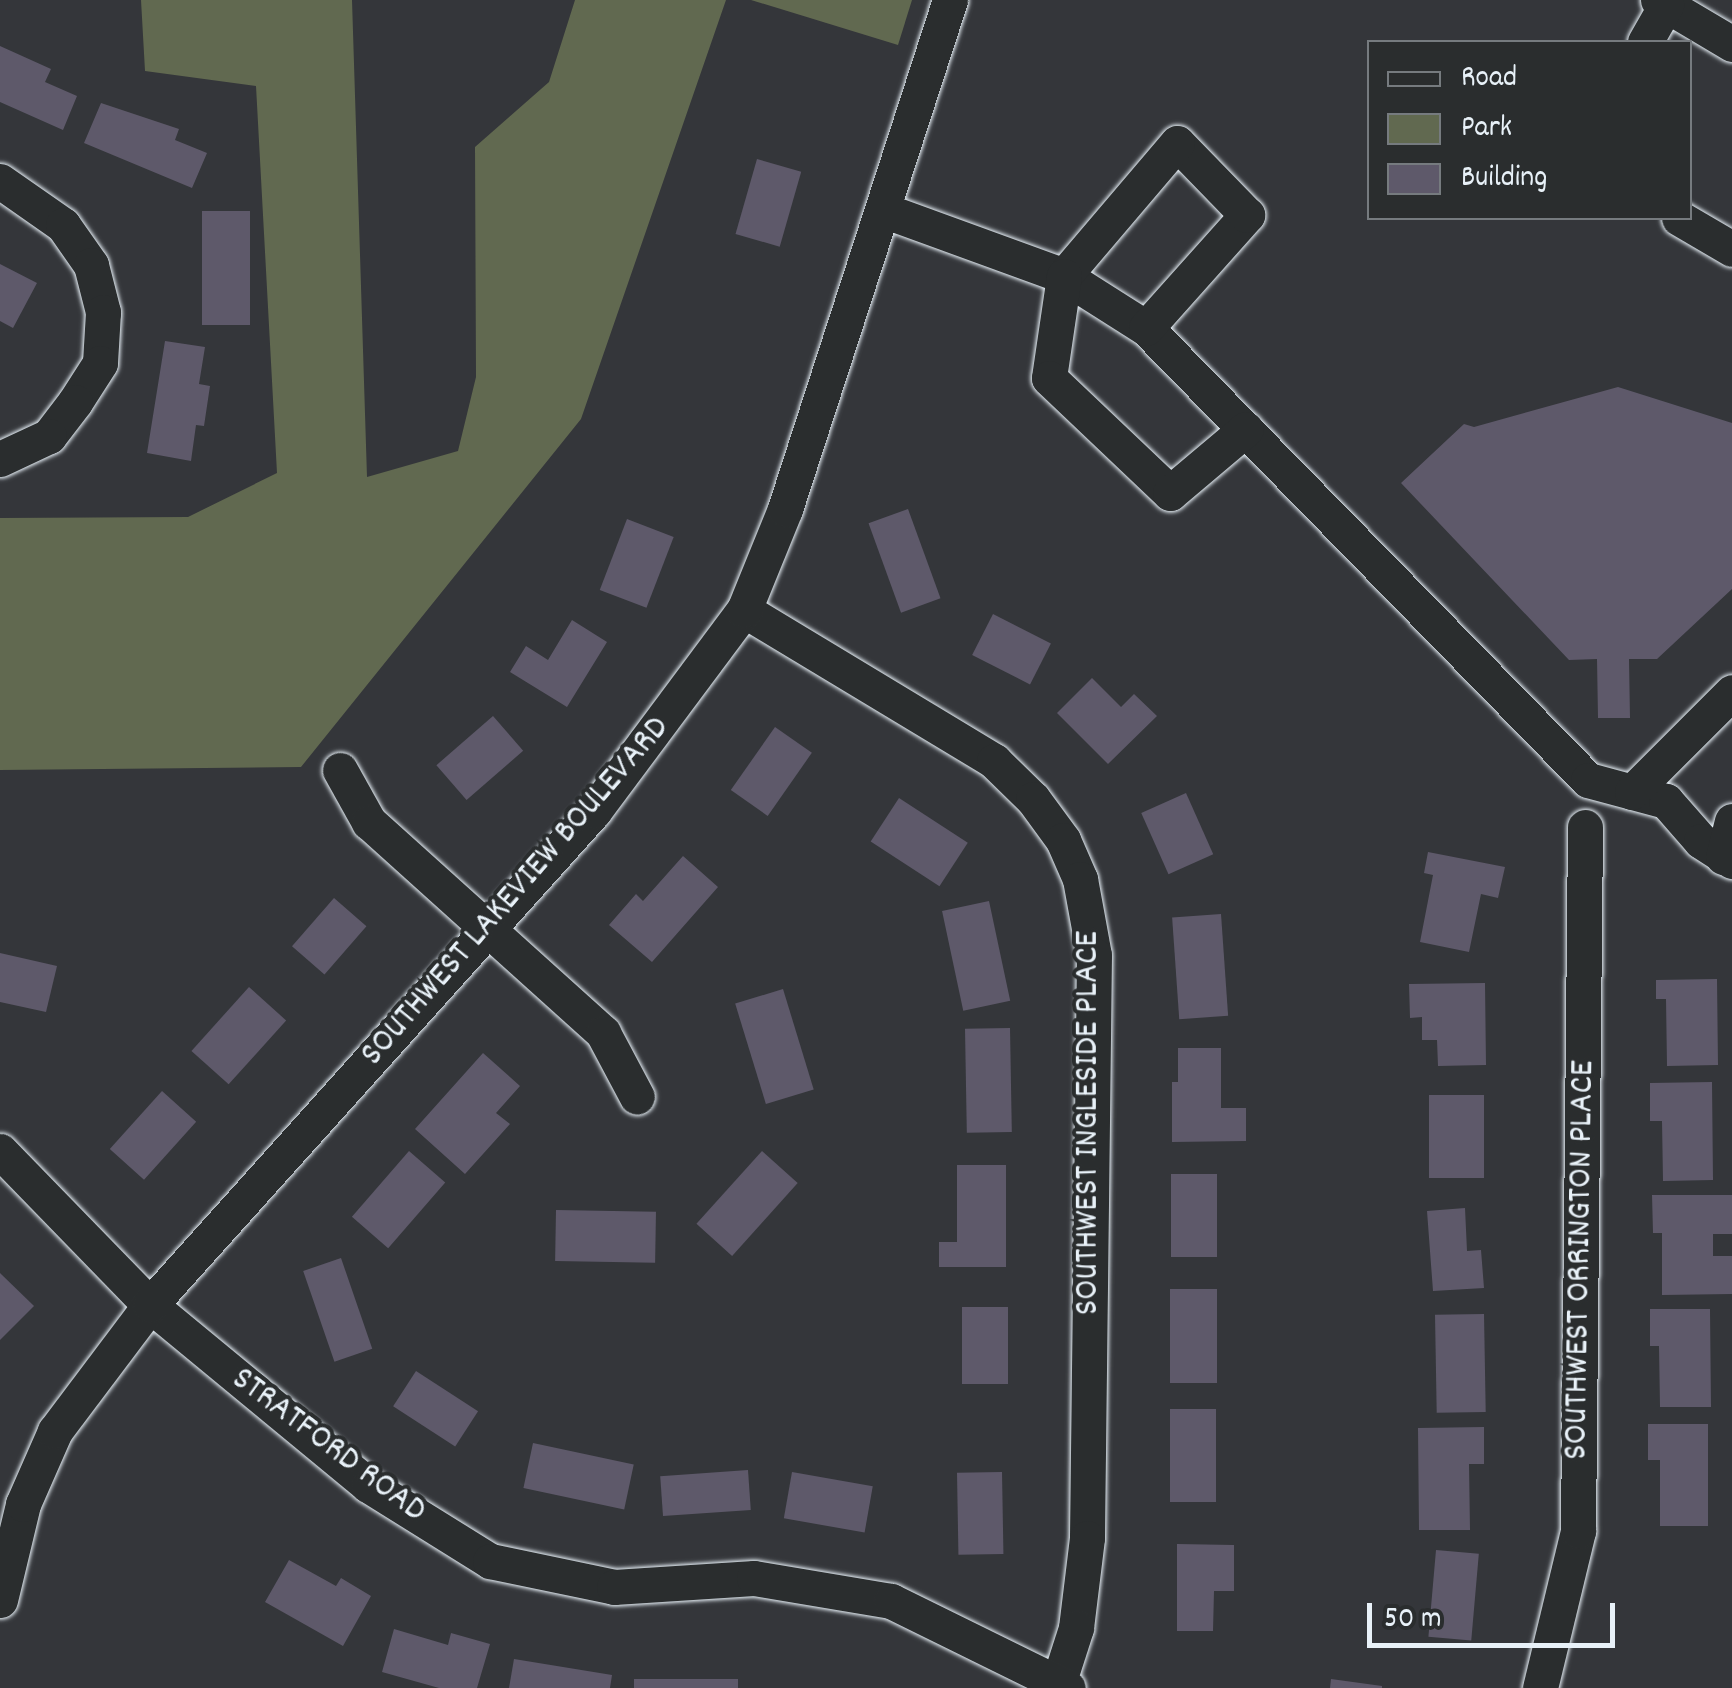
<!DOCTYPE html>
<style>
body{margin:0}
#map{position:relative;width:1732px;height:1688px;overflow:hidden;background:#34363a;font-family:Dekko,sans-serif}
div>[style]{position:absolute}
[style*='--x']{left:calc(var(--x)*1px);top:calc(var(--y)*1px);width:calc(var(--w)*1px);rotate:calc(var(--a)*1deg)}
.green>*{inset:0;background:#616950}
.building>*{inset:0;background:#5e596a;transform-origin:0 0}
.roads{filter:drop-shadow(0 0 2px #e8f1f8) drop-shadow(0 0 2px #e8f1f8)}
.minor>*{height:35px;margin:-17.5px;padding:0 17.5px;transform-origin:17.5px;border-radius:17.5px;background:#2a2d2e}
span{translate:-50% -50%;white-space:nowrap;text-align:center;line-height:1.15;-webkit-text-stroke:8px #2a2d2e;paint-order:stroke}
.street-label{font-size:35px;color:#e8f1f8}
.legend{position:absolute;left:1367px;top:40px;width:325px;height:180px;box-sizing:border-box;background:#2a2d2e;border:2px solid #767b7f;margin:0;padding:12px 18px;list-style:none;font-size:30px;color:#e8f1f8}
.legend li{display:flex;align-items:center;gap:20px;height:50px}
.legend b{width:50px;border:2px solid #767b7f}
.scale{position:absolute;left:1367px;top:1603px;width:248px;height:45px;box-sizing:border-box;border:5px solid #e8f1f8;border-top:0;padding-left:12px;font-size:30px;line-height:35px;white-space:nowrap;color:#e8f1f8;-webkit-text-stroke:8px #2a2d2e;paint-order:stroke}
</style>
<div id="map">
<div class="green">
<div style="clip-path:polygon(141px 0,352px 0,367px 477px,458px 451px,476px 377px,475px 147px,549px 82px,575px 0,726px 0,581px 419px,301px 767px,0 770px,0 518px,188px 517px,277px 473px,256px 86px,145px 71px)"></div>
<div style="clip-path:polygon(751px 0,912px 0,898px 45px)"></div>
</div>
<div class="building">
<div style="clip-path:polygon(0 46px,51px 69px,45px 82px,77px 96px,63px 130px,0 102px)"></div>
<div style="clip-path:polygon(101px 103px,179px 129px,175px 140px,207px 153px,192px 188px,84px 143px)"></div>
<div style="left:757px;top:159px;width:46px;height:78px;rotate:16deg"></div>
<div style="left:202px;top:211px;width:48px;height:114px"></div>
<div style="clip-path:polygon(0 264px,37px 283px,13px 328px,0 321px)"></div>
<div style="clip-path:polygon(165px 341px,205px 347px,199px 384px,210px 386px,204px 426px,196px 425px,191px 461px,147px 453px)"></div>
<div style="clip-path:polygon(1618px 387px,1732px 423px,1732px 589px,1657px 659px,1629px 659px,1630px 718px,1598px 718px,1597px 659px,1569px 660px,1401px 483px,1464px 424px,1474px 427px)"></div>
<div style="left:908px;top:509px;width:95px;height:42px;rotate:70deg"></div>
<div style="left:627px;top:519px;width:50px;height:76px;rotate:21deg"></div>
<div style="left:993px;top:614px;width:65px;height:46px;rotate:27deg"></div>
<div style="clip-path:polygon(572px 620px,607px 642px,567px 707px,510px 672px,526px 646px,548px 660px)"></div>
<div style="clip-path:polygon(1092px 678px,1121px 707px,1134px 694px,1157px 716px,1108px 764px,1057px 713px)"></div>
<div style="left:493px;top:716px;width:46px;height:75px;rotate:49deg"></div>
<div style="left:775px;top:727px;width:45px;height:77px;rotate:35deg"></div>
<div style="left:1186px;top:793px;width:67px;height:49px;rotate:66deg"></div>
<div style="left:899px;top:798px;width:82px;height:52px;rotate:33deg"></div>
<div style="clip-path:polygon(1428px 852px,1505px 867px,1498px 898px,1481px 894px,1469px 952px,1420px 942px,1433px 875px,1424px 873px)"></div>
<div style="clip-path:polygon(683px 856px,718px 887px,652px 962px,609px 925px,636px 894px,643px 901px)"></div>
<div style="left:334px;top:898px;width:43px;height:64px;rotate:41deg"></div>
<div style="left:989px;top:901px;width:102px;height:48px;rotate:78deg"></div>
<div style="left:1221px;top:914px;width:102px;height:49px;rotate:86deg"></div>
<div style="clip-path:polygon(0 953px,57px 966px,46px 1012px,0 1002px)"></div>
<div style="clip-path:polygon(1717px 979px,1718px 1065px,1667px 1066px,1666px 999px,1656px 999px,1656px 980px)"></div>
<div style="clip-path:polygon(1485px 983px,1486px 1065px,1438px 1066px,1437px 1040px,1422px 1040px,1422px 1017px,1410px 1018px,1409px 984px)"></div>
<div style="left:249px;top:987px;width:50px;height:86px;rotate:42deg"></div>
<div style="left:783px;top:989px;width:105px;height:50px;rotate:73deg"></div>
<div style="left:1010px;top:1028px;width:104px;height:45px;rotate:89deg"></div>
<div style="clip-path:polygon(1178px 1048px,1221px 1048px,1221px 1108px,1246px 1108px,1246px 1141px,1172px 1142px,1172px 1082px,1178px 1082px)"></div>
<div style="clip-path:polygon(483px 1053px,520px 1086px,496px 1113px,510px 1124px,465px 1174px,415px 1129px)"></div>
<div style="clip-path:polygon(1712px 1082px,1713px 1180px,1663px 1181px,1662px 1121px,1650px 1121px,1650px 1083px)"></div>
<div style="left:162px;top:1091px;width:46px;height:78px;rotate:42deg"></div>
<div style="left:1429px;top:1095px;width:55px;height:83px"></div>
<div style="left:409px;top:1151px;width:48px;height:87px;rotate:41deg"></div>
<div style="left:762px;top:1151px;width:48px;height:98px;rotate:42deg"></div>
<div style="clip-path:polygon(957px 1165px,1006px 1165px,1006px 1267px,939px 1267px,939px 1242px,957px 1242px)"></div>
<div style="left:1171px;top:1174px;width:46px;height:83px"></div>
<div style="clip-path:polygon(1652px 1195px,1732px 1195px,1732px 1234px,1713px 1234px,1713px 1256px,1732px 1256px,1732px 1294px,1662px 1295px,1662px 1233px,1653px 1233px)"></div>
<div style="clip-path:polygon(1465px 1208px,1467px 1251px,1481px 1250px,1484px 1288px,1433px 1291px,1427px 1211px)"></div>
<div style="left:556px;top:1210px;width:100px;height:51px;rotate:1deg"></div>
<div style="left:341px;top:1258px;width:96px;height:40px;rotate:71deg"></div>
<div style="clip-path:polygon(0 1273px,34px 1306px,0 1340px)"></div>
<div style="left:1170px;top:1289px;width:47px;height:94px"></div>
<div style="left:1008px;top:1307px;width:77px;height:46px;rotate:90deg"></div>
<div style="clip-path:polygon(1650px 1309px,1710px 1309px,1711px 1407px,1660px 1407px,1659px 1346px,1650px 1346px)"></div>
<div style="left:1484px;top:1314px;width:98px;height:49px;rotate:89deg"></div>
<div style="left:416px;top:1371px;width:74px;height:42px;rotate:33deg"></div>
<div style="left:1216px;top:1409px;width:93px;height:46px;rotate:90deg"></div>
<div style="clip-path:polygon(1648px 1424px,1708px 1424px,1708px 1526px,1660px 1526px,1660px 1460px,1648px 1460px)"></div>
<div style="clip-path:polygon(1484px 1427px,1484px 1464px,1469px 1464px,1470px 1530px,1419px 1530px,1418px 1428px)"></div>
<div style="left:533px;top:1443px;width:103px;height:46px;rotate:12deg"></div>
<div style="left:748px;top:1470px;width:40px;height:88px;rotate:86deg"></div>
<div style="left:792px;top:1472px;width:82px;height:47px;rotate:10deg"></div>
<div style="left:1002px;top:1472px;width:82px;height:45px;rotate:89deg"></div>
<div style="clip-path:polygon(1177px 1544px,1234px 1545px,1234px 1591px,1214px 1591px,1213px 1631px,1177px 1631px)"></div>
<div style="left:1436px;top:1550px;width:43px;height:87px;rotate:5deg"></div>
<div style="clip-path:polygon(289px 1560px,336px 1586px,341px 1578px,371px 1596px,343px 1646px,265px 1602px)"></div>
<div style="clip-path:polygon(394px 1629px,448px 1645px,451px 1633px,490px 1644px,477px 1688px,439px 1688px,382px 1672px)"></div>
<div style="clip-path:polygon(514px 1659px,612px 1675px,610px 1688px,509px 1688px)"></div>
<div style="left:634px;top:1679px;width:104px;height:9px"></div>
<div style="clip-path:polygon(1331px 1679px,1382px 1686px,1382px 1688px,1330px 1688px)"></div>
</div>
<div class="roads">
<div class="minor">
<div style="--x:1658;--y:0;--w:86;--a:30.7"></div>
<div style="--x:1645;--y:42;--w:43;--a:-60.4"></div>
<div style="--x:0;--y:181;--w:77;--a:34.9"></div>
<div style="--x:63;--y:225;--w:49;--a:55"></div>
<div style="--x:91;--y:265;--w:49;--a:75.7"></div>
<div style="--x:103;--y:312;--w:51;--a:93.4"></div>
<div style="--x:100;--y:363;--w:46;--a:122.7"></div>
<div style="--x:75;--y:402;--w:43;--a:127.4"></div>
<div style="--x:49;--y:436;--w:54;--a:154.9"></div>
<div style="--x:883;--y:210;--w:193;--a:20"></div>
<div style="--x:1064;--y:276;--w:97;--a:32.4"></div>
<div style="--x:1146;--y:328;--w:632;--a:45.64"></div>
<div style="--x:1588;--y:780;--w:81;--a:15.1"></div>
<div style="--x:1666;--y:801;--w:53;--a:48.8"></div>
<div style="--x:1701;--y:841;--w:37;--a:33"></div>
<div style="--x:1679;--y:218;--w:61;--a:30.3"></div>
<div style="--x:1146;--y:328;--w:152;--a:-48.2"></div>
<div style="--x:1247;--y:215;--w:100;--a:-134.2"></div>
<div style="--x:1177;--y:143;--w:175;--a:130.4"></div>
<div style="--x:1064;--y:276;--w:103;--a:98.4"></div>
<div style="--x:1049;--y:378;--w:167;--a:43.5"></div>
<div style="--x:1170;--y:493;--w:99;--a:-40.1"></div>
<div style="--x:744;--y:610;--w:292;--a:31.1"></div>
<div style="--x:994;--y:761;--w:54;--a:44.3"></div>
<div style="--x:1033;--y:799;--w:51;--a:53.8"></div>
<div style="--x:1063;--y:840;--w:43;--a:66.4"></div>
<div style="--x:1080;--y:879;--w:77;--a:79.6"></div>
<div style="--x:1094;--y:955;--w:583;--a:90.69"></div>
<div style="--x:1087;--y:1538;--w:91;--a:97"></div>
<div style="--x:1076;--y:1628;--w:59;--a:107.8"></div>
<div style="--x:340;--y:770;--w:60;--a:60.9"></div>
<div style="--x:369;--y:822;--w:315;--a:42"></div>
<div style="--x:603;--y:1033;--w:72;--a:62"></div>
<div style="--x:1632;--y:792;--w:141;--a:-45"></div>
<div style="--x:1723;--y:857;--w:37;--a:-76"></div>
<div style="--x:0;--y:1151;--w:215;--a:45.8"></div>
<div style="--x:150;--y:1305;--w:283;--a:39.5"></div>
<div style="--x:368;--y:1485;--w:144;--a:31.9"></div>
<div style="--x:490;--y:1561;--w:127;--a:11.8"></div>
<div style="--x:614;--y:1587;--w:140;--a:-3.7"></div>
<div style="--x:754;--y:1578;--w:139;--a:9.5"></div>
<div style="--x:891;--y:1601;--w:197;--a:26.2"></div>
<div style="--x:0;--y:1600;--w:99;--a:-76.5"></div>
<div style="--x:23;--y:1504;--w:80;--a:-66.3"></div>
<div style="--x:55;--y:1431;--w:158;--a:-53"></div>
<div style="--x:150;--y:1305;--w:664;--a:-48.05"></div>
<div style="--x:594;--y:811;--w:251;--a:-53.3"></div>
<div style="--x:744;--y:610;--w:109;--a:-67.9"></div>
<div style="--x:785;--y:509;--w:535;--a:-72.04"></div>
<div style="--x:1540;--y:1688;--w:162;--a:-76.4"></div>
<div style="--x:1578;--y:1531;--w:704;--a:-89.43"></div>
</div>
</div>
<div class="street-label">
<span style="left:516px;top:892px;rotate:-49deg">SOUTHWEST LAKEVIEW BOULEVARD</span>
<span style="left:1089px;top:1123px;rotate:-90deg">SOUTHWEST INGLESIDE PLACE</span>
<span style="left:1581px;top:1260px;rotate:-89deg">SOUTHWEST ORRINGTON PLACE</span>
<span style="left:328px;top:1446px;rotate:37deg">STRATFORD ROAD</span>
</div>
<ul class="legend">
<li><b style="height:12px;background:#2a2d2e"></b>Road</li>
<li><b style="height:28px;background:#616950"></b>Park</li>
<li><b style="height:28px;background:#5e596a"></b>Building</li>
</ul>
<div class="scale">50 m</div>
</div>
